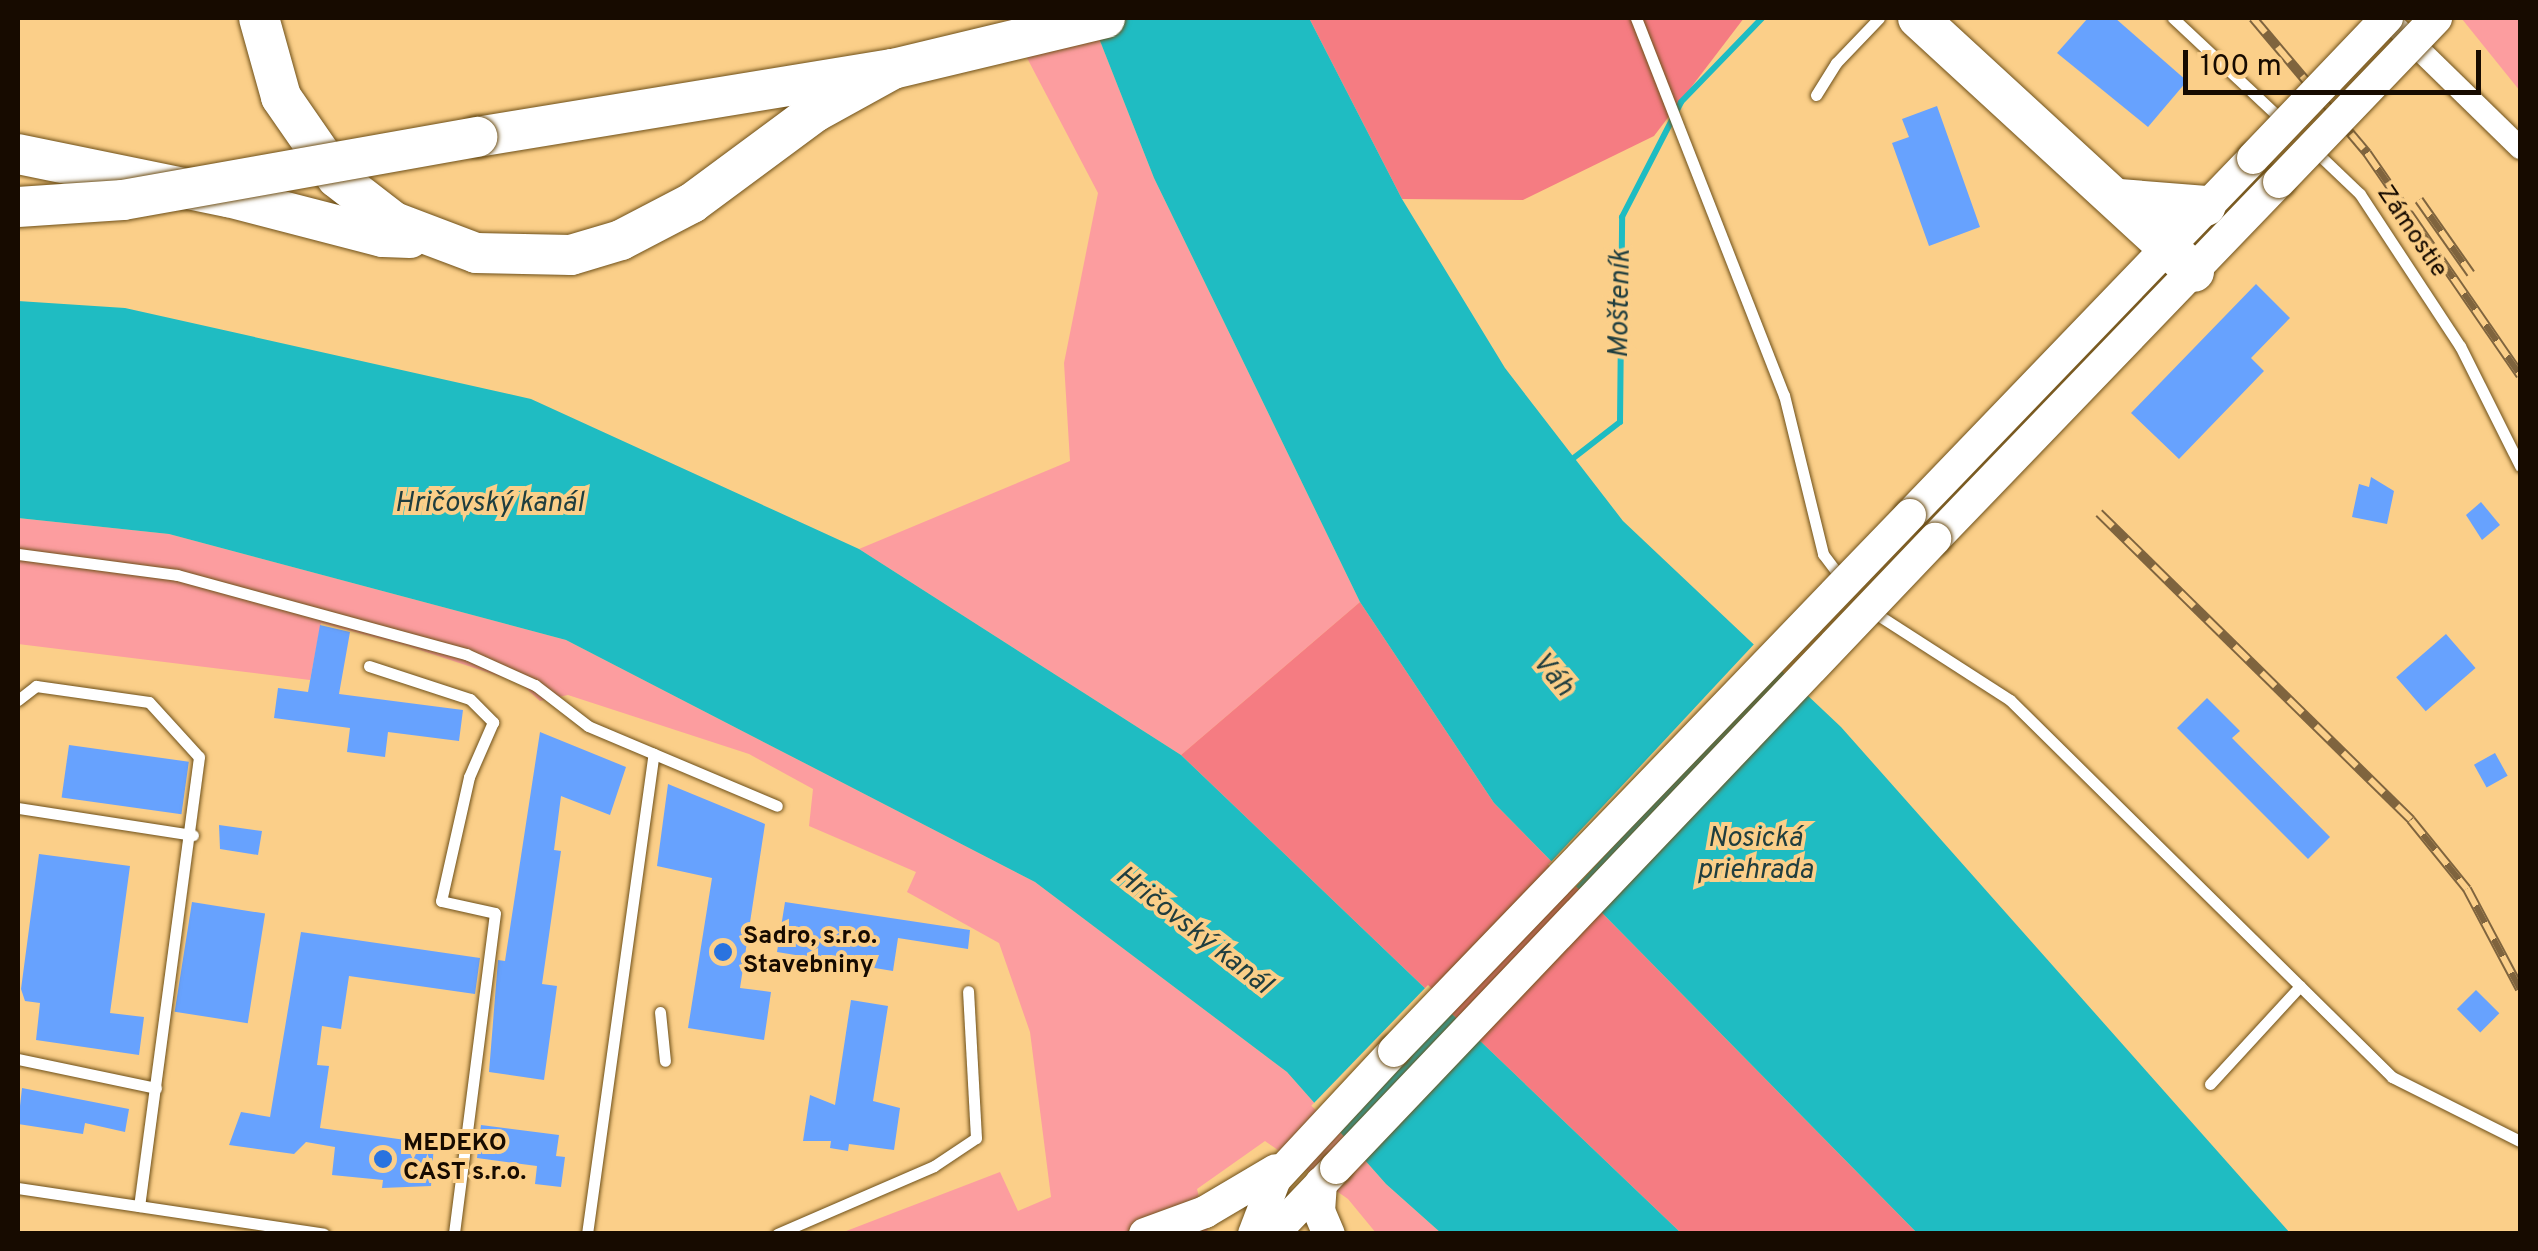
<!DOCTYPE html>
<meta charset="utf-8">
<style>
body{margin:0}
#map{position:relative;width:2538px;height:1251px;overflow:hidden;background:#fbcf89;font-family:Overpass,sans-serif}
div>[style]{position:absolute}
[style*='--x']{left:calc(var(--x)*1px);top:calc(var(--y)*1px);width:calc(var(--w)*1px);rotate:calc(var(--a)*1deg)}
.green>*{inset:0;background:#fc9d9f}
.forest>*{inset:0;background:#f57c82}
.water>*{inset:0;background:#1fbcc2}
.pier>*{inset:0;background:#fbcf89;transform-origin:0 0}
.stream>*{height:6px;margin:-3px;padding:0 3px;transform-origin:3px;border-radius:3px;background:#1fbcc2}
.building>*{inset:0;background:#67a2fe;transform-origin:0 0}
.roads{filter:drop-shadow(0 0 2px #6e5019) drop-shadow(0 0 2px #6e5019)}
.lane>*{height:11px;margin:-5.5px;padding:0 5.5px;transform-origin:5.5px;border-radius:5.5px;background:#fff}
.street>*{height:22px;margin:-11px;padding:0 11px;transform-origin:11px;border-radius:11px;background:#fff}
.secondary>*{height:32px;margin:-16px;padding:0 16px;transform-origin:16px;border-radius:16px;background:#fff}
.highway>*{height:40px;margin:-20px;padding:0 20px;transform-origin:20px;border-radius:20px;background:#fff}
.rail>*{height:10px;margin-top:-5px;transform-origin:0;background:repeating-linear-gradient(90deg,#fbcf89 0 19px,#7f643e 0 38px);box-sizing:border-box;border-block:2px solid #7f643e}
.bridges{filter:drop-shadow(0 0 2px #6e5019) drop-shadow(0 0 2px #6e5019)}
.secondary-bridge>*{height:32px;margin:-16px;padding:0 16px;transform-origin:16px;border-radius:16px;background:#fff}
.highway-bridge>*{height:40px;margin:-20px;padding:0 20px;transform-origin:20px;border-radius:20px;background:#fff}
.dots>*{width:28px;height:28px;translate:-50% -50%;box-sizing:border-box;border:5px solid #fbcf89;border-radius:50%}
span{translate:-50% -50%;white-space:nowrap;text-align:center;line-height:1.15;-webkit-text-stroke:8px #fbcf89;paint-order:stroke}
.street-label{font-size:25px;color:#170b00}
.poi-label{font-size:25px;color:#170b00;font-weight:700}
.left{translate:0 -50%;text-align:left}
.water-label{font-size:28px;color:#203e3f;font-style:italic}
.frame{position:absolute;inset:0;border:20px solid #170b00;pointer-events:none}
.scale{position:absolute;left:2183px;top:50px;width:298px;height:45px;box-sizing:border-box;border:5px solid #170b00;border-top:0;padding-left:12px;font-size:30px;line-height:35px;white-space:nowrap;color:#170b00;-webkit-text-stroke:8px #fbcf89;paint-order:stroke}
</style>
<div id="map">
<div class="green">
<div style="clip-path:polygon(1006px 18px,1091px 18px,1154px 178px,1360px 602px,1181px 755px,859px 549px,1070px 461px,1064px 363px,1098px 193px)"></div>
<div style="clip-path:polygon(2520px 18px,2520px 91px,2462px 19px)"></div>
<div style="clip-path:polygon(18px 518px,169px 534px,566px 640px,1035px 882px,1287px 1072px,1386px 1184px,1441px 1233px,1376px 1233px,1348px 1199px,1265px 1141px,1197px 1189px,1208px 1233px,841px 1233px,1000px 1172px,1018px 1211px,1051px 1197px,1030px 1032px,999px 943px,907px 892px,916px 872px,809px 826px,813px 789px,749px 754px,568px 695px,540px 701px,520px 683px,408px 646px,321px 623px,310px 680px,18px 644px)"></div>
</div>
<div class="forest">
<div style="clip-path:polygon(1309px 18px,1744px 18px,1654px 136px,1523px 200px,1402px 199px)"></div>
<div style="clip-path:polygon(1360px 602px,1494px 803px,1917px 1233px,1681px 1233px,1181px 755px)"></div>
</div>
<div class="water">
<div style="clip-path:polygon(1091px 18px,1309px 18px,1402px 199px,1505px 368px,1623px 521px,1841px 727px,2290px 1233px,1917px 1233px,1494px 803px,1360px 602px,1154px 178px)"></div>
<div style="clip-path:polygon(18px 301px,125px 308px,531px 399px,859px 549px,1181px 755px,1681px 1233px,1441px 1233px,1386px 1184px,1287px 1072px,1035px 882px,566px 640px,169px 534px,18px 518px)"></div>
</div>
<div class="pier">
<div style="left:1757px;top:641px;width:35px;height:306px;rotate:43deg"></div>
<div style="left:1428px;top:985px;width:35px;height:168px;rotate:44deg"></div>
</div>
<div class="stream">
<div style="--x:1571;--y:460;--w:62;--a:-37.8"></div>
<div style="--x:1620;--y:422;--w:205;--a:-89.4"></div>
<div style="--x:1622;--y:217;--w:129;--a:-62.8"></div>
<div style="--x:1681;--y:102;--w:117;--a:-46"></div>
</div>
<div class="building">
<div style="clip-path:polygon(2088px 18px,2115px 18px,2187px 81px,2148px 127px,2057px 53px)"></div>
<div style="clip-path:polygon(1937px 106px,1980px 227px,1929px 246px,1892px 143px,1909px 137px,1902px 119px)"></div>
<div style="clip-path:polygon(2256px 284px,2290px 318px,2251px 358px,2264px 371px,2179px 459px,2131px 413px)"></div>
<div style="clip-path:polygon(2371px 477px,2394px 491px,2387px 524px,2352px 517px,2359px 484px,2369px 487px)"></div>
<div style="clip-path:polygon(2481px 502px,2500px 525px,2482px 540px,2466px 515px)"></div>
<div style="clip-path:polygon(320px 625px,350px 632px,339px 694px,463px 710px,459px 741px,388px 732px,385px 757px,347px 752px,350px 728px,274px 718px,278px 688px,308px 692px)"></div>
<div style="left:2446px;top:634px;width:45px;height:66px;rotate:49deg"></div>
<div style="clip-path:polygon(2207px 698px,2240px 731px,2232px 738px,2330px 837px,2308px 859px,2177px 728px)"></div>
<div style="clip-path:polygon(540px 732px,626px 767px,610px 815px,561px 796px,554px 850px,561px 851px,542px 984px,557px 986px,544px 1080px,489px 1072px,498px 960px,505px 961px)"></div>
<div style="left:69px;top:745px;width:121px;height:53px;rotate:8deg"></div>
<div style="left:2495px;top:753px;width:26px;height:24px;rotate:61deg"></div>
<div style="clip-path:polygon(668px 784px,765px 824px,740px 988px,771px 992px,764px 1040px,688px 1028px,712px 878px,657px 866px)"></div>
<div style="clip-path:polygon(219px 825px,262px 831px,258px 855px,220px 849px)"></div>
<div style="clip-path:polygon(39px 854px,130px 866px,110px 1013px,144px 1017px,139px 1055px,36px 1040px,40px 1003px,25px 1001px,21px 989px)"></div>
<div style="left:192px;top:902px;width:74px;height:111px;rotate:9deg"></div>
<div style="clip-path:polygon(785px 902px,970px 930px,968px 949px,898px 938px,893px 971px,777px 952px)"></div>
<div style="clip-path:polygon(301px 932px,480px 958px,475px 994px,349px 976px,341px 1029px,322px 1026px,317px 1065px,329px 1066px,320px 1128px,434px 1144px,431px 1186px,382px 1188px,383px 1180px,332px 1175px,335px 1147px,306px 1142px,294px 1154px,229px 1145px,241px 1112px,270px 1117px)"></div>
<div style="left:2476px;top:990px;width:33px;height:27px;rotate:45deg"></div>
<div style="clip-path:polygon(851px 1000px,888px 1006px,873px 1101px,900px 1108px,894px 1150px,849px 1144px,848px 1151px,830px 1148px,831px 1141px,803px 1141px,810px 1095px,835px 1105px)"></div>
<div style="clip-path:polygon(22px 1088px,129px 1109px,125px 1132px,85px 1123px,83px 1134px,18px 1124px)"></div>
<div style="clip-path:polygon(481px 1125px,559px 1135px,556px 1156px,565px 1157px,561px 1187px,535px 1184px,537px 1166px,477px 1158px)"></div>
</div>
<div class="roads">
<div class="lane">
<div style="--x:1636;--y:18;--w:405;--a:68.6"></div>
<div style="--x:1784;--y:395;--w:164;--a:76.2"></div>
<div style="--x:1823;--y:554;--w:31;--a:53"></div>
<div style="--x:2173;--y:18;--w:151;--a:43.1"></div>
<div style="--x:1816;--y:95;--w:38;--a:-58"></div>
<div style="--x:1836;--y:63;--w:62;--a:-46.3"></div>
<div style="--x:2315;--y:151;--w:62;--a:43.7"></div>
<div style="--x:2360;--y:194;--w:182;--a:56.7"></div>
<div style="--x:2460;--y:346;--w:134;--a:63.4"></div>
<div style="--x:18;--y:554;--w:160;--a:7.5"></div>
<div style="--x:177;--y:575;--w:300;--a:15.3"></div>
<div style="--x:466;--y:654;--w:76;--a:24.2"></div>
<div style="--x:535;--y:685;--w:67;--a:37.7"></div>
<div style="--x:588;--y:726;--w:205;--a:22.9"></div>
<div style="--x:1872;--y:611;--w:164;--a:32.8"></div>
<div style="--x:2010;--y:700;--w:537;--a:44.62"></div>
<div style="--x:2392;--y:1077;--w:143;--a:26.6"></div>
<div style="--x:369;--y:666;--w:106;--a:18.1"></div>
<div style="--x:470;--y:699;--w:33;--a:45"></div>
<div style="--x:493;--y:722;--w:60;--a:113.6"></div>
<div style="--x:469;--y:777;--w:127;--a:102.7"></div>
<div style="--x:441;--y:901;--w:55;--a:12.5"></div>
<div style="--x:495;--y:913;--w:324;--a:97.3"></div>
<div style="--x:18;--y:700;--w:23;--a:-38"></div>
<div style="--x:36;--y:686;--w:114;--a:8.1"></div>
<div style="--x:149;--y:702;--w:74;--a:47.7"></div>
<div style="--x:199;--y:757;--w:453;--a:97.6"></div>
<div style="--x:18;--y:808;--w:177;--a:8.8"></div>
<div style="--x:660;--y:1012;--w:49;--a:84.2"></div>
<div style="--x:18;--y:1059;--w:141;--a:11.9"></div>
<div style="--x:2210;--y:1084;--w:133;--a:-47.4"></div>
<div style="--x:18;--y:1188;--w:309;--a:8.5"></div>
<div style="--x:587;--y:1234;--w:485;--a:-82.1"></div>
<div style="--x:777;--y:1234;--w:171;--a:-23.4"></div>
<div style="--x:934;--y:1166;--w:50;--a:-33.7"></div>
<div style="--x:976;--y:1138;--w:147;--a:-93.1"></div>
</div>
<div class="street">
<div style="--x:2387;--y:18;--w:186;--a:44.3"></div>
</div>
<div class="secondary">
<div style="--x:1910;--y:515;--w:495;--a:-46.1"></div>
<div style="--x:1935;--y:539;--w:496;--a:-46.1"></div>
<div style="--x:1321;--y:1183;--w:28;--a:94"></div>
<div style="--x:1319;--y:1211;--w:25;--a:67"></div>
<div style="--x:1145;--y:1234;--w:64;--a:-20.1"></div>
<div style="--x:1205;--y:1212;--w:82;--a:-30.6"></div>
<div style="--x:1254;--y:1234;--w:59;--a:-69.1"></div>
<div style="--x:1275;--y:1179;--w:175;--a:-47.1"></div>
<div style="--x:1273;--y:1234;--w:91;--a:-46.3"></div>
</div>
<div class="highway">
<div style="--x:259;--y:18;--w:82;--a:74.4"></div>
<div style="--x:281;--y:97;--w:98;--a:55.3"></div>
<div style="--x:337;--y:178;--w:72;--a:37.7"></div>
<div style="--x:394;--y:222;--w:88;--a:20.7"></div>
<div style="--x:476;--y:253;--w:95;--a:1.2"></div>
<div style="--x:571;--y:255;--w:52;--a:-16.7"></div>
<div style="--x:621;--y:240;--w:80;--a:-27.5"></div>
<div style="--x:692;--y:203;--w:153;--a:-36.5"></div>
<div style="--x:815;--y:112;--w:89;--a:-28.9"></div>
<div style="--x:1918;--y:18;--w:375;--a:42.6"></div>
<div style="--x:477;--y:137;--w:422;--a:-9.3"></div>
<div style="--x:893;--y:69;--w:218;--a:-13.5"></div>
<div style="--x:18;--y:154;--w:214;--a:11.6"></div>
<div style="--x:228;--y:197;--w:160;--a:14.5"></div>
<div style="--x:383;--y:237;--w:27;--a:2"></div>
<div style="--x:2119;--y:199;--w:87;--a:4.6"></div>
</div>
</div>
<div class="rail">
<div style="--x:2253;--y:18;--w:177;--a:49.8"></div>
<div style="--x:2367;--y:153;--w:270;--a:55.4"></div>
<div style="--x:2419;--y:200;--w:90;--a:54.9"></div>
<div style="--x:2099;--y:513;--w:438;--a:44.5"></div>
<div style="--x:2411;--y:820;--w:89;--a:50.9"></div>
<div style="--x:2467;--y:889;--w:113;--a:62.1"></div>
</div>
<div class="bridges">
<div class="secondary-bridge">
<div style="--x:2253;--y:158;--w:194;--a:-46.3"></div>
<div style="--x:2279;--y:182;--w:227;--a:-46.2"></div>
<div style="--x:1394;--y:1051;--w:744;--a:-46.09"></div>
<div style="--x:1336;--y:1168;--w:869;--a:-46.4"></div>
</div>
<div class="highway-bridge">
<div style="--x:18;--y:207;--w:105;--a:-3.8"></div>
<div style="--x:123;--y:200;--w:360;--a:-10.1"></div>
</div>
</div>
<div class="dots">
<div style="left:723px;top:952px;background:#2a73df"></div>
<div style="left:383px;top:1159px;background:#2a73df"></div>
</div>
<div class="street-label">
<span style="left:2411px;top:232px;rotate:56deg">Zámostie</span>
</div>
<div class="poi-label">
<span class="left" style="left:743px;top:952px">Sadro, s.r.o.<br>Stavebniny</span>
<span class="left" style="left:403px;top:1159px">MEDEKO<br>CAST s.r.o.</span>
</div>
<div class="water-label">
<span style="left:1621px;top:304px;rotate:-89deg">Mošteník</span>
<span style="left:489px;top:504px">Hričovský kanál</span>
<span style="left:1552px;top:675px;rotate:50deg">Váh</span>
<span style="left:1755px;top:855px">Nosická<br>priehrada</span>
<span style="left:1193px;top:931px;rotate:38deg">Hričovský kanál</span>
</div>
<div class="frame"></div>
<div class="scale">100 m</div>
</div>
